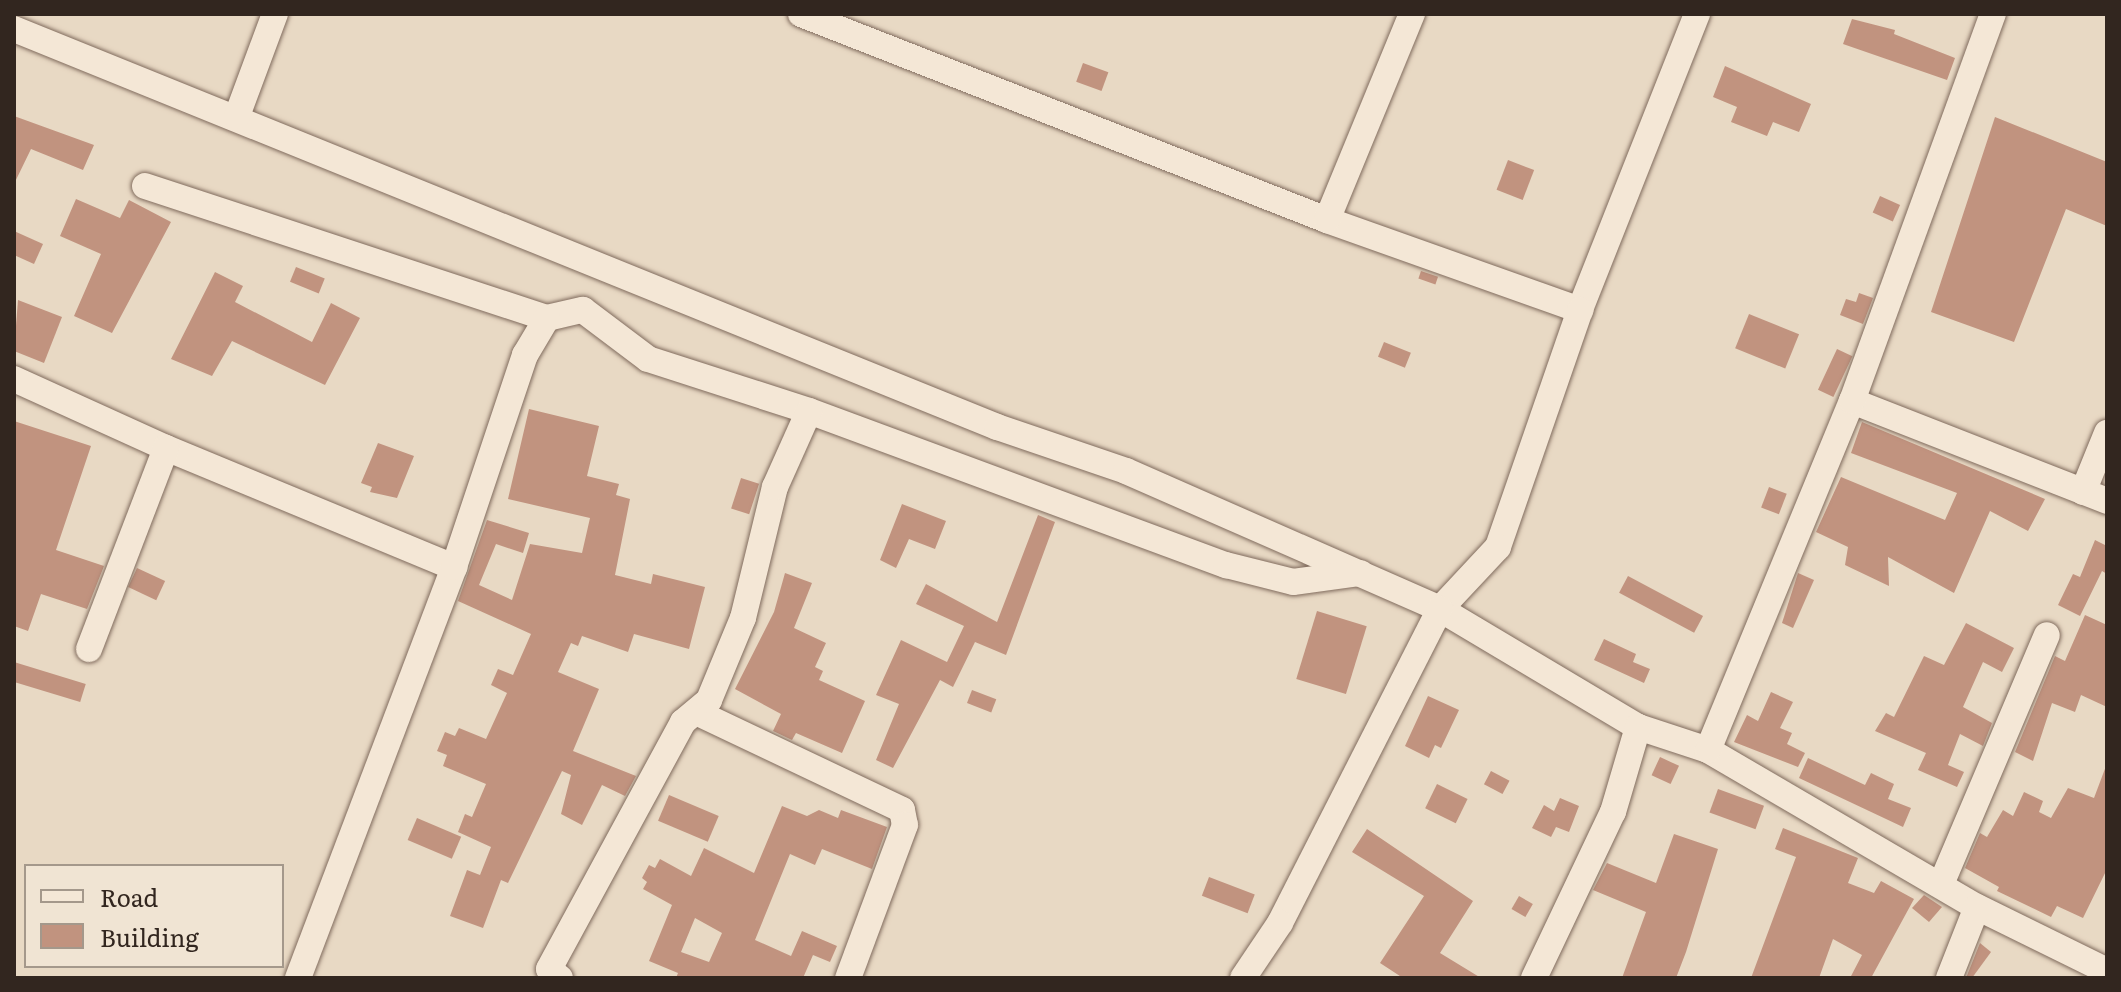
<!DOCTYPE html>
<style>
body{margin:0}
#map{position:relative;width:2121px;height:992px;overflow:hidden;background:#e8d9c4;font-family:Literata,serif}
div>[style]{position:absolute}
[style*='--x']{left:calc(var(--x)*1px);top:calc(var(--y)*1px);width:calc(var(--w)*1px);rotate:calc(var(--a)*1deg)}
.building>*{inset:0;background:#c1937f;transform-origin:0 0}
.roads{filter:drop-shadow(0 0 2px #806b5d) drop-shadow(0 0 2px #806b5d)}
.minor>*{height:26px;margin:-13px;padding:0 13px;transform-origin:13px;border-radius:13px;background:#f4e7d6}
span{translate:-50% -50%;white-space:nowrap;text-align:center;line-height:1.15;-webkit-text-stroke:6px #f0e4d3;paint-order:stroke}
.frame{position:absolute;inset:0;border:16px solid #32261f;pointer-events:none}
.legend{position:absolute;left:24px;top:864px;width:260px;height:104px;box-sizing:border-box;background:#f0e4d3;border:2px solid #a4988b;margin:0;padding:10px 14px;list-style:none;font-size:24px;color:#32261f}
.legend li{display:flex;align-items:center;gap:16px;height:40px}
.legend b{width:40px;border:2px solid #a4988b}
</style>
<div id="map">
<div class="building">
<div style="clip-path:polygon(1852px 19px,1895px 30px,1894px 34px,1955px 58px,1947px 80px,1843px 44px)"></div>
<div style="left:1083px;top:63px;width:27px;height:20px;rotate:20deg"></div>
<div style="clip-path:polygon(1725px 66px,1811px 104px,1799px 132px,1773px 122px,1767px 136px,1731px 122px,1737px 107px,1713px 97px)"></div>
<div style="clip-path:polygon(14px 116px,94px 145px,83px 170px,31px 149px,14px 184px)"></div>
<div style="clip-path:polygon(1995px 117px,2107px 162px,2107px 226px,2066px 209px,2014px 342px,1931px 312px)"></div>
<div style="left:1508px;top:160px;width:28px;height:32px;rotate:21deg"></div>
<div style="left:1880px;top:196px;width:22px;height:18px;rotate:24deg"></div>
<div style="clip-path:polygon(76px 199px,120px 218px,129px 200px,171px 222px,112px 333px,74px 316px,101px 254px,60px 236px)"></div>
<div style="clip-path:polygon(14px 231px,43px 244px,34px 264px,14px 255px)"></div>
<div style="left:296px;top:267px;width:31px;height:16px;rotate:22deg"></div>
<div style="left:1421px;top:271px;width:18px;height:8px;rotate:19deg"></div>
<div style="clip-path:polygon(215px 272px,243px 286px,235px 302px,312px 342px,331px 303px,360px 318px,325px 385px,232px 341px,212px 376px,171px 359px)"></div>
<div style="clip-path:polygon(1859px 293px,1873px 298px,1863px 324px,1840px 315px,1846px 299px,1856px 302px)"></div>
<div style="clip-path:polygon(18px 300px,62px 317px,44px 363px,14px 351px)"></div>
<div style="left:1749px;top:314px;width:54px;height:37px;rotate:22deg"></div>
<div style="left:1384px;top:342px;width:29px;height:16px;rotate:22deg"></div>
<div style="left:1837px;top:349px;width:17px;height:45px;rotate:25deg"></div>
<div style="clip-path:polygon(529px 409px,599px 426px,587px 476px,619px 484px,616px 495px,630px 499px,615px 575px,651px 584px,653px 574px,705px 587px,689px 649px,634px 634px,628px 652px,582px 636px,578px 646px,571px 643px,558px 672px,599px 689px,573px 751px,636px 776px,625px 796px,602px 785px,582px 825px,561px 814px,571px 775px,562px 771px,508px 883px,501px 880px,483px 928px,450px 916px,467px 870px,480px 875px,491px 847px,458px 832px,465px 814px,472px 817px,486px 784px,443px 766px,447px 755px,437px 751px,445px 732px,455px 736px,459px 728px,486px 739px,507px 693px,491px 685px,498px 669px,513px 675px,531px 634px,458px 601px,487px 520px,529px 533px,523px 553px,496px 544px,479px 585px,512px 600px,530px 544px,582px 553px,590px 518px,508px 499px)"></div>
<div style="clip-path:polygon(14px 421px,91px 446px,56px 550px,104px 566px,87px 609px,41px 594px,28px 631px,14px 626px)"></div>
<div style="clip-path:polygon(1862px 422px,2045px 499px,2028px 531px,1990px 511px,1954px 593px,1888px 557px,1889px 586px,1845px 565px,1848px 547px,1816px 532px,1841px 477px,1945px 520px,1957px 493px,1851px 453px)"></div>
<div style="clip-path:polygon(378px 443px,414px 456px,397px 498px,370px 492px,372px 487px,361px 483px)"></div>
<div style="left:741px;top:478px;width:19px;height:32px;rotate:18deg"></div>
<div style="left:1769px;top:487px;width:19px;height:22px;rotate:21deg"></div>
<div style="clip-path:polygon(902px 504px,946px 521px,935px 549px,909px 539px,896px 568px,880px 560px)"></div>
<div style="clip-path:polygon(1038px 515px,1055px 522px,1006px 655px,975px 642px,953px 687px,940px 680px,893px 768px,876px 760px,899px 704px,876px 695px,901px 640px,947px 662px,964px 626px,916px 604px,926px 584px,997px 622px)"></div>
<div style="clip-path:polygon(2095px 540px,2107px 546px,2107px 574px,2102px 571px,2080px 616px,2058px 605px,2073px 574px,2080px 577px)"></div>
<div style="left:137px;top:568px;width:31px;height:21px;rotate:25deg"></div>
<div style="clip-path:polygon(785px 573px,812px 583px,794px 628px,826px 643px,815px 667px,823px 671px,819px 680px,865px 701px,842px 753px,796px 733px,792px 740px,773px 731px,781px 714px,735px 689px,774px 612px)"></div>
<div style="clip-path:polygon(1798px 573px,1814px 580px,1793px 628px,1782px 623px)"></div>
<div style="left:1628px;top:576px;width:85px;height:19px;rotate:28deg"></div>
<div style="left:1317px;top:611px;width:52px;height:71px;rotate:17deg"></div>
<div style="clip-path:polygon(2085px 615px,2107px 625px,2107px 707px,2081px 695px,2075px 712px,2052px 703px,2033px 761px,2015px 752px,2055px 656px,2065px 661px)"></div>
<div style="clip-path:polygon(1966px 623px,2014px 648px,2002px 672px,1983px 662px,1963px 707px,1992px 723px,1983px 746px,1960px 734px,1948px 765px,1964px 772px,1957px 787px,1918px 770px,1926px 753px,1875px 731px,1886px 713px,1894px 717px,1924px 656px,1944px 665px)"></div>
<div style="clip-path:polygon(1604px 639px,1636px 654px,1633px 662px,1650px 669px,1644px 683px,1594px 660px)"></div>
<div style="left:14px;top:662px;width:75px;height:19px;rotate:17deg"></div>
<div style="left:972px;top:690px;width:26px;height:14px;rotate:21deg"></div>
<div style="clip-path:polygon(1771px 692px,1793px 702px,1780px 728px,1792px 733px,1787px 744px,1805px 753px,1798px 767px,1734px 742px,1747px 715px,1758px 721px)"></div>
<div style="clip-path:polygon(1428px 696px,1459px 710px,1441px 748px,1435px 745px,1429px 758px,1405px 746px)"></div>
<div style="left:1660px;top:757px;width:21px;height:20px;rotate:25deg"></div>
<div style="clip-path:polygon(1808px 758px,1865px 785px,1871px 773px,1894px 784px,1888px 799px,1911px 808px,1903px 827px,1799px 778px)"></div>
<div style="clip-path:polygon(2106px 766px,2107px 869px,2083px 918px,2057px 906px,2051px 917px,1997px 891px,1999px 887px,1965px 868px,1980px 833px,1987px 837px,2003px 810px,2013px 816px,2024px 792px,2043px 801px,2039px 812px,2051px 818px,2068px 788px,2094px 798px)"></div>
<div style="left:1491px;top:771px;width:21px;height:15px;rotate:28deg"></div>
<div style="left:1437px;top:784px;width:34px;height:27px;rotate:26deg"></div>
<div style="left:1718px;top:789px;width:49px;height:25px;rotate:20deg"></div>
<div style="left:669px;top:795px;width:54px;height:28px;rotate:23deg"></div>
<div style="clip-path:polygon(1560px 798px,1579px 806px,1569px 832px,1556px 827px,1551px 837px,1532px 828px,1544px 805px,1554px 811px)"></div>
<div style="clip-path:polygon(evenodd,782px 806px,807px 816px,819px 810px,838px 818px,841px 810px,887px 827px,872px 869px,822px 849px,815px 865px,790px 854px,755px 940px,791px 956px,802px 931px,837px 946px,830px 962px,813px 955px,803px 978px,676px 978px,678px 973px,649px 961px,672px 905px,643px 889px,647px 882px,642px 878px,649px 865px,655px 868px,660px 859px,691px 876px,704px 848px,754px 873px,782px 806px,695px 918px,722px 933px,709px 962px,681px 952px,695px 918px)"></div>
<div style="left:417px;top:818px;width:48px;height:24px;rotate:23deg"></div>
<div style="clip-path:polygon(1783px 828px,1858px 858px,1848px 883px,1874px 893px,1881px 881px,1914px 899px,1871px 978px,1850px 978px,1862px 955px,1833px 939px,1819px 978px,1751px 978px,1796px 857px,1775px 849px)"></div>
<div style="clip-path:polygon(1367px 829px,1473px 901px,1440px 953px,1481px 978px,1403px 978px,1380px 963px,1424px 896px,1352px 852px)"></div>
<div style="clip-path:polygon(1674px 834px,1718px 849px,1686px 952px,1676px 978px,1622px 978px,1646px 912px,1593px 890px,1607px 863px,1656px 883px)"></div>
<div style="left:1209px;top:877px;width:49px;height:20px;rotate:21deg"></div>
<div style="clip-path:polygon(1924px 895px,1942px 907px,1929px 922px,1912px 908px)"></div>
<div style="left:1519px;top:896px;width:16px;height:15px;rotate:30deg"></div>
<div style="clip-path:polygon(1980px 943px,1991px 952px,1972px 978px,1966px 978px)"></div>
</div>
<div class="roads">
<div class="minor">
<div style="--x:801;--y:14;--w:565;--a:21.39"></div>
<div style="--x:1327;--y:220;--w:269;--a:19.6"></div>
<div style="--x:1697;--y:14;--w:318;--a:111.6"></div>
<div style="--x:1580;--y:310;--w:251;--a:109.1"></div>
<div style="--x:1498;--y:547;--w:85;--a:133.1"></div>
<div style="--x:1440;--y:609;--w:230;--a:30.8"></div>
<div style="--x:1638;--y:727;--w:74;--a:18.2"></div>
<div style="--x:1708;--y:750;--w:311;--a:30.3"></div>
<div style="--x:1977;--y:907;--w:145;--a:26.2"></div>
<div style="--x:14;--y:29;--w:1061;--a:22.04"></div>
<div style="--x:997;--y:427;--w:136;--a:18.8"></div>
<div style="--x:1126;--y:471;--w:343;--a:23.7"></div>
<div style="--x:1440;--y:609;--w:352;--a:117"></div>
<div style="--x:1280;--y:923;--w:66;--a:123.9"></div>
<div style="--x:237;--y:116;--w:109;--a:-69.6"></div>
<div style="--x:145;--y:186;--w:423;--a:18.2"></div>
<div style="--x:547;--y:318;--w:37;--a:-13"></div>
<div style="--x:583;--y:310;--w:81;--a:37"></div>
<div style="--x:648;--y:359;--w:169;--a:17.9"></div>
<div style="--x:809;--y:411;--w:445;--a:20.3"></div>
<div style="--x:1226;--y:565;--w:69;--a:14.2"></div>
<div style="--x:1293;--y:582;--w:68;--a:-7.7"></div>
<div style="--x:1327;--y:220;--w:223;--a:-67.6"></div>
<div style="--x:14;--y:379;--w:167;--a:24.4"></div>
<div style="--x:166;--y:448;--w:312;--a:22.5"></div>
<div style="--x:1852;--y:401;--w:274;--a:21.4"></div>
<div style="--x:2083;--y:492;--w:64;--a:-67.9"></div>
<div style="--x:89;--y:649;--w:215;--a:-69"></div>
<div style="--x:696;--y:712;--w:228;--a:25.4"></div>
<div style="--x:902;--y:810;--w:15;--a:79"></div>
<div style="--x:905;--y:825;--w:163;--a:110.4"></div>
<div style="--x:1708;--y:750;--w:378;--a:-67.6"></div>
<div style="--x:1852;--y:401;--w:412;--a:-70"></div>
<div style="--x:1942;--y:882;--w:268;--a:-67"></div>
<div style="--x:298;--y:978;--w:440;--a:-69.2"></div>
<div style="--x:454;--y:567;--w:224;--a:-71.5"></div>
<div style="--x:525;--y:355;--w:43;--a:-59.3"></div>
<div style="--x:560;--y:978;--w:14;--a:-141"></div>
<div style="--x:549;--y:969;--w:281;--a:-61.5"></div>
<div style="--x:683;--y:722;--w:34;--a:-40"></div>
<div style="--x:709;--y:700;--w:89;--a:-67.5"></div>
<div style="--x:743;--y:618;--w:135;--a:-76.3"></div>
<div style="--x:775;--y:487;--w:83;--a:-65.9"></div>
<div style="--x:1534;--y:978;--w:184;--a:-64.6"></div>
<div style="--x:1613;--y:812;--w:89;--a:-73.6"></div>
<div style="--x:1949;--y:978;--w:76;--a:-68.5"></div>
</div>
</div>
<div class="frame"></div>
<ul class="legend">
<li><b style="height:10px;background:#f4e7d6"></b>Road</li>
<li><b style="height:22px;background:#c1937f"></b>Building</li>
</ul>
</div>
